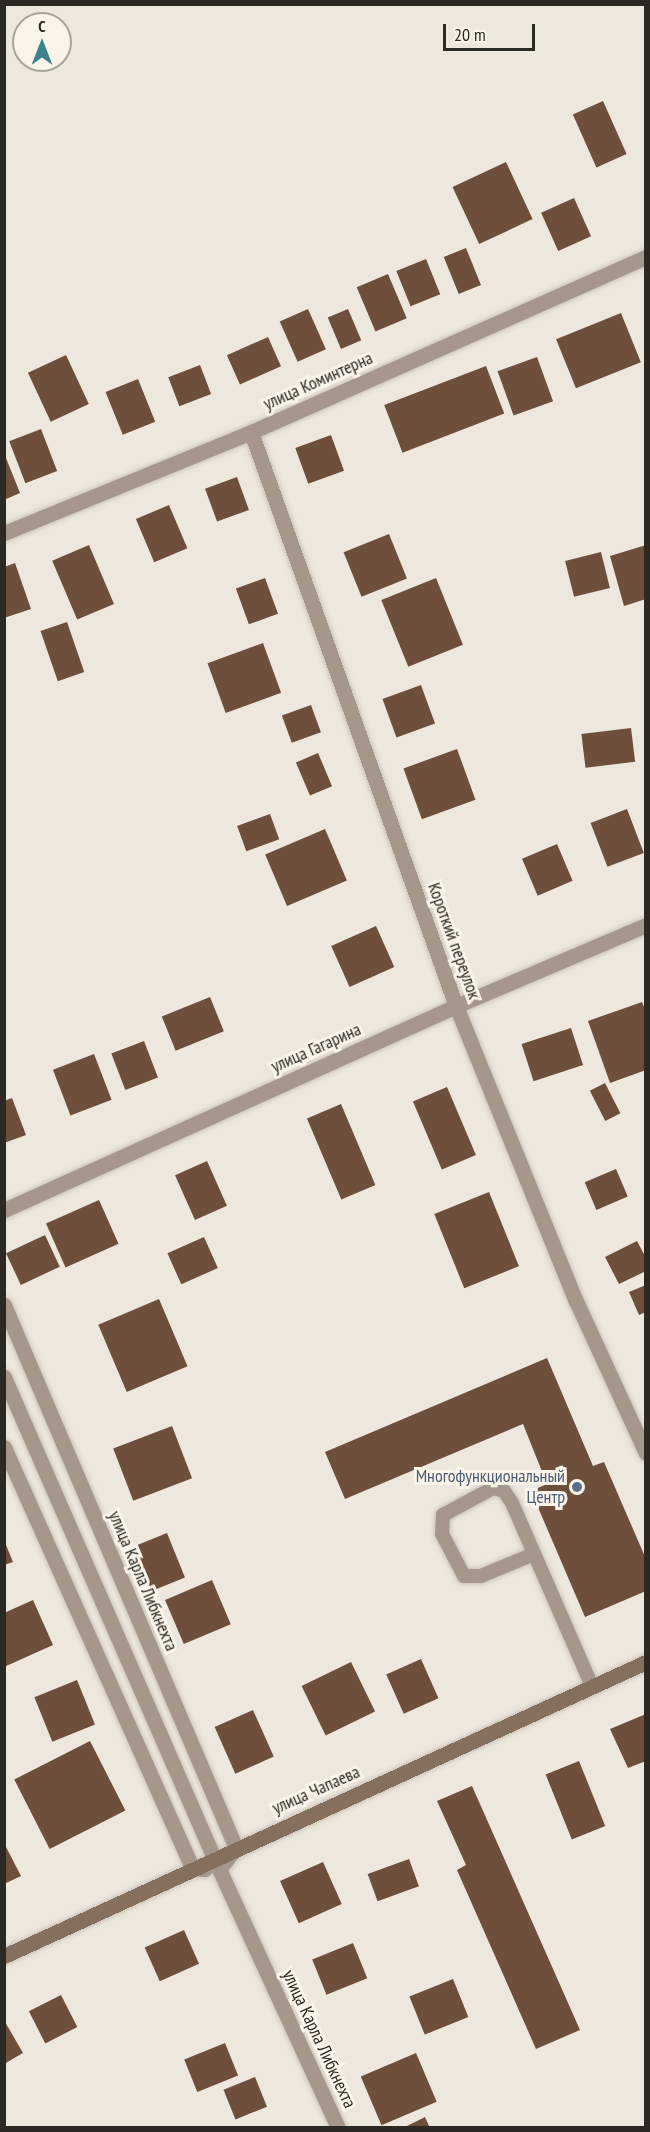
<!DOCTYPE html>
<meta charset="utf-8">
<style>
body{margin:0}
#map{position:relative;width:650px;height:2132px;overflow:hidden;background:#eee7dd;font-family:"PT Sans Narrow",sans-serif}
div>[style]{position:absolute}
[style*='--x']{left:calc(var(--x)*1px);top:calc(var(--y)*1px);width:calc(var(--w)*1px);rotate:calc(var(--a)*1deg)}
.building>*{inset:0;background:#6e4f3c;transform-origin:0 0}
.roads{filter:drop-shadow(0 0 2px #cbc5bc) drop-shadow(0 0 2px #cbc5bc)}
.service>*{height:14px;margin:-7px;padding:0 7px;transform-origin:7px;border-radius:7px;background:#a5978c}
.pedestrian>*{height:15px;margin:-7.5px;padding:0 7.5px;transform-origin:7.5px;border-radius:7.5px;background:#a5978c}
.minor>*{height:15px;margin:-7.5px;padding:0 7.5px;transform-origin:7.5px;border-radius:7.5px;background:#a5978c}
.tertiary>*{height:15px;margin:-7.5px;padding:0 7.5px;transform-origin:7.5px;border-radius:7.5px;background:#a5978c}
.secondary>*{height:15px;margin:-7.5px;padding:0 7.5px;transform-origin:7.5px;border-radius:7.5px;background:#857060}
.dots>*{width:16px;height:16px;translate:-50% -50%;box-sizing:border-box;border:3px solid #fbf4ea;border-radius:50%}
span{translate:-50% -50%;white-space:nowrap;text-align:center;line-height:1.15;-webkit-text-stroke:6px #fbf4ea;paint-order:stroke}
.street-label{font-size:18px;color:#2c2925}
.service-label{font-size:18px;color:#4e5e75}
.right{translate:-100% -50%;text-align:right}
.frame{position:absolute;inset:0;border:6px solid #2c2925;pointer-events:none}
.north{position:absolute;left:12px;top:12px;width:60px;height:60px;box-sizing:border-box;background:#fbf4ea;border:2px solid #a8a39b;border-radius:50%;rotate:0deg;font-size:16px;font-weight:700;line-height:24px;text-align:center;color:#2c2925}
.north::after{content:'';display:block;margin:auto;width:21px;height:27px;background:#3c838c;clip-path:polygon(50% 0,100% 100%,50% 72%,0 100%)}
.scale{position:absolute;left:443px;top:24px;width:92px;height:27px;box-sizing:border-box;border:3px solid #2c2925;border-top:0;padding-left:8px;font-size:18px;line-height:21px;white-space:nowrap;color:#2c2925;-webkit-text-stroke:4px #fbf4ea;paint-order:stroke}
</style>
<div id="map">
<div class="building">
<div style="left:603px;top:101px;width:58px;height:33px;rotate:66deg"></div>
<div style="left:506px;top:162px;width:63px;height:59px;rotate:65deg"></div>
<div style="left:574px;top:198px;width:42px;height:36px;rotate:66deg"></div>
<div style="left:466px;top:248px;width:40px;height:24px;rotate:68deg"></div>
<div style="left:426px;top:259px;width:38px;height:32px;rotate:68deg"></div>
<div style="left:388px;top:274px;width:48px;height:34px;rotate:67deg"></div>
<div style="left:308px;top:309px;width:44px;height:31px;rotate:66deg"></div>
<div style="left:348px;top:309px;width:34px;height:22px;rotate:67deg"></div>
<div style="left:621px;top:313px;width:53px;height:70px;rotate:68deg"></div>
<div style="left:268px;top:337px;width:32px;height:45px;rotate:66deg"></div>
<div style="left:66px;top:355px;width:54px;height:42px;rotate:65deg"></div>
<div style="left:537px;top:357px;width:47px;height:42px;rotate:70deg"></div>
<div style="left:200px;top:365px;width:31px;height:34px;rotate:69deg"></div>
<div style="left:486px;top:366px;width:51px;height:109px;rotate:69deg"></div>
<div style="left:138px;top:379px;width:46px;height:35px;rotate:68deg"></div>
<div style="left:41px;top:429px;width:45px;height:34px;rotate:69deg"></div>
<div style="left:331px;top:435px;width:38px;height:38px;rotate:70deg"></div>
<div style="clip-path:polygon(4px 453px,20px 493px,4px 500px)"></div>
<div style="left:237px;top:477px;width:35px;height:34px;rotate:70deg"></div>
<div style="left:169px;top:505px;width:47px;height:36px;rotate:67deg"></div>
<div style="left:389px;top:534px;width:48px;height:49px;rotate:68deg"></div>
<div style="left:89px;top:545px;width:64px;height:40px;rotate:67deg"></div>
<div style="clip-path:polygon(646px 545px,646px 599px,624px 606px,610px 556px)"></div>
<div style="left:601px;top:552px;width:37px;height:37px;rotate:76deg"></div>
<div style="clip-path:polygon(15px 563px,31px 609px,4px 618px,4px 567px)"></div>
<div style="left:265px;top:578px;width:38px;height:31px;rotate:70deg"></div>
<div style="left:436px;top:578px;width:72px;height:59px;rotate:68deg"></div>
<div style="left:67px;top:622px;width:53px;height:28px;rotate:71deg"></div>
<div style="left:263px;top:643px;width:53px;height:59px;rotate:70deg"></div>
<div style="left:421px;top:685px;width:41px;height:41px;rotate:70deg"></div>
<div style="left:311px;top:705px;width:29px;height:31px;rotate:70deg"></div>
<div style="left:631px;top:728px;width:34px;height:50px;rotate:83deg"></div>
<div style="left:457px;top:749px;width:54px;height:57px;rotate:70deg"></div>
<div style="left:318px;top:753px;width:36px;height:24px;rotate:67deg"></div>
<div style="left:627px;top:809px;width:47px;height:39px;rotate:69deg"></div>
<div style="left:270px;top:814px;width:27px;height:35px;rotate:70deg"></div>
<div style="left:325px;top:829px;width:56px;height:65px;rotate:67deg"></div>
<div style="left:557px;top:844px;width:40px;height:38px;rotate:67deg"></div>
<div style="left:376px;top:926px;width:45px;height:49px;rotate:66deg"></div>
<div style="left:210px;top:997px;width:37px;height:52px;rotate:68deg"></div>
<div style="clip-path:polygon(642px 1002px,646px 1012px,646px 1070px,610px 1083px,588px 1021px)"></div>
<div style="left:571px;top:1028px;width:39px;height:52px;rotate:72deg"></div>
<div style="left:144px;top:1041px;width:39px;height:35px;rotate:69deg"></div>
<div style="left:94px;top:1054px;width:49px;height:44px;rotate:69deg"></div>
<div style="left:605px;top:1083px;width:34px;height:17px;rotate:63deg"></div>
<div style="left:447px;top:1087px;width:74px;height:37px;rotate:67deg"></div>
<div style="clip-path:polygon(12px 1098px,26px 1135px,4px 1143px,4px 1101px)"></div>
<div style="left:341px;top:1104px;width:88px;height:37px;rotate:67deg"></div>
<div style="left:207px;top:1161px;width:49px;height:35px;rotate:66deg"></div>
<div style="left:616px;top:1169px;width:30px;height:34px;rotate:67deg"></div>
<div style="left:489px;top:1192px;width:80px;height:59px;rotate:68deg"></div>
<div style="left:99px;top:1200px;width:48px;height:58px;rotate:66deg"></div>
<div style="left:45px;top:1235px;width:35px;height:43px;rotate:65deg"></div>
<div style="left:204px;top:1237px;width:34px;height:40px;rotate:66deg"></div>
<div style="clip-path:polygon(637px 1241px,646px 1258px,646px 1271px,619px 1284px,605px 1257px)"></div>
<div style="clip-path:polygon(646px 1285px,646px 1312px,639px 1315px,629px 1292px)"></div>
<div style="left:159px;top:1299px;width:73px;height:66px;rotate:67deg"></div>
<div style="clip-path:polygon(547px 1358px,593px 1466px,604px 1462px,646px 1559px,646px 1591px,585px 1617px,531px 1491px,547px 1484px,523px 1424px,345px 1499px,325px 1452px)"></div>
<div style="left:172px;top:1426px;width:56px;height:63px;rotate:69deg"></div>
<div style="left:167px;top:1533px;width:48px;height:36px;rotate:68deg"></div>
<div style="clip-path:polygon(4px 1540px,13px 1562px,4px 1565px)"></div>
<div style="left:212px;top:1580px;width:48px;height:51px;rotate:67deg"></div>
<div style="clip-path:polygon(33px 1600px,53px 1645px,4px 1667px,4px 1613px)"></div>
<div style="left:421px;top:1659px;width:43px;height:38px;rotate:66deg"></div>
<div style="left:351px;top:1662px;width:55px;height:55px;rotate:64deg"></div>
<div style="left:77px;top:1680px;width:48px;height:46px;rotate:68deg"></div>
<div style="left:253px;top:1710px;width:51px;height:42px;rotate:66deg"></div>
<div style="clip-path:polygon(646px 1714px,646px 1761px,628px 1768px,610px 1729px)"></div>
<div style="left:90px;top:1741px;width:78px;height:85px;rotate:63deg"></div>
<div style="left:579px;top:1761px;width:70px;height:36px;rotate:68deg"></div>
<div style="clip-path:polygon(472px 1786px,580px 2030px,536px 2049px,457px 1870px,466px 1865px,437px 1801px)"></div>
<div style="clip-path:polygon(4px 1843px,21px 1876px,4px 1884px)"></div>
<div style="left:409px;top:1859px;width:29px;height:44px;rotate:70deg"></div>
<div style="left:323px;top:1862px;width:46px;height:47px;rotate:66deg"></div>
<div style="left:184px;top:1930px;width:37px;height:43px;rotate:66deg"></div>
<div style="left:353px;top:1943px;width:38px;height:44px;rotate:68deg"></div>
<div style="left:453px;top:1979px;width:41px;height:47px;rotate:68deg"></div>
<div style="left:61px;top:1995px;width:36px;height:36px;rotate:63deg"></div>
<div style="clip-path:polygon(4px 2020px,23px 2053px,4px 2064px)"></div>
<div style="left:225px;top:2043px;width:35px;height:44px;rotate:68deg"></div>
<div style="left:416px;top:2053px;width:53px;height:60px;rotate:67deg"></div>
<div style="left:255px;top:2077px;width:32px;height:34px;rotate:68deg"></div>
<div style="clip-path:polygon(425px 2117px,430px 2128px,403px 2128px)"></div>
</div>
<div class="roads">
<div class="service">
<div style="--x:534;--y:1554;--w:57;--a:157.5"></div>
<div style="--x:481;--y:1576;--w:17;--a:180"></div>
<div style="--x:464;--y:1576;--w:47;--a:-117.6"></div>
<div style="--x:442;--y:1534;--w:19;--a:-87"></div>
<div style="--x:443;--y:1515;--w:57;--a:-28.4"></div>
<div style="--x:493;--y:1488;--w:11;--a:15"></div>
<div style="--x:504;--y:1491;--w:14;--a:56"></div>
<div style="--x:512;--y:1503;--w:200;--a:66.4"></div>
</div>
<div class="pedestrian">
<div style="--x:4;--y:1377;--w:525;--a:66.41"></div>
</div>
<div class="minor">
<div style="--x:251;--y:432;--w:610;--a:70.35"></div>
<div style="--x:456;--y:1006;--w:318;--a:67.9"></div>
<div style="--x:576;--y:1301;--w:167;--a:65.3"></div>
<div style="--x:4;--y:1305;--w:590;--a:66.87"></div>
<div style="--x:236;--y:1848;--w:27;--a:129"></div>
<div style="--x:4;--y:1447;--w:461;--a:65.9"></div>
<div style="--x:192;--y:1868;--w:13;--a:4"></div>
<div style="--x:219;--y:1869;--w:285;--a:65.3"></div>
</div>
<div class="tertiary">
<div style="--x:4;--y:533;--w:267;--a:-22.2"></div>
<div style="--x:251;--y:432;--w:432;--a:-23.9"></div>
<div style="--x:4;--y:1210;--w:496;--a:-24.3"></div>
<div style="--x:456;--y:1006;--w:207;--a:-23.1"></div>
</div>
<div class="secondary">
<div style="--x:4;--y:1956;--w:706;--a:-24.61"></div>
</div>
</div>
<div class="dots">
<div style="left:577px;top:1487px;background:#5c6f8a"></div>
</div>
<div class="street-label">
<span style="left:318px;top:381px;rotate:-24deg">улица Коминтерна</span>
<span style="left:454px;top:941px;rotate:70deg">Короткий переулок</span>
<span style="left:316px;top:1048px;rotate:-24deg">улица Гагарина</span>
<span style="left:143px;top:1581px;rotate:67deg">улица Карла Либкнехта</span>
<span style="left:316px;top:1790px;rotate:-24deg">улица Чапаева</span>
<span style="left:319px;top:2039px;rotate:65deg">улица Карла Либкнехта</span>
</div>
<div class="service-label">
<span class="right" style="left:565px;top:1487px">Многофункциональный<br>Центр</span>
</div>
<div class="frame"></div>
<div class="north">С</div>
<div class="scale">20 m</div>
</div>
